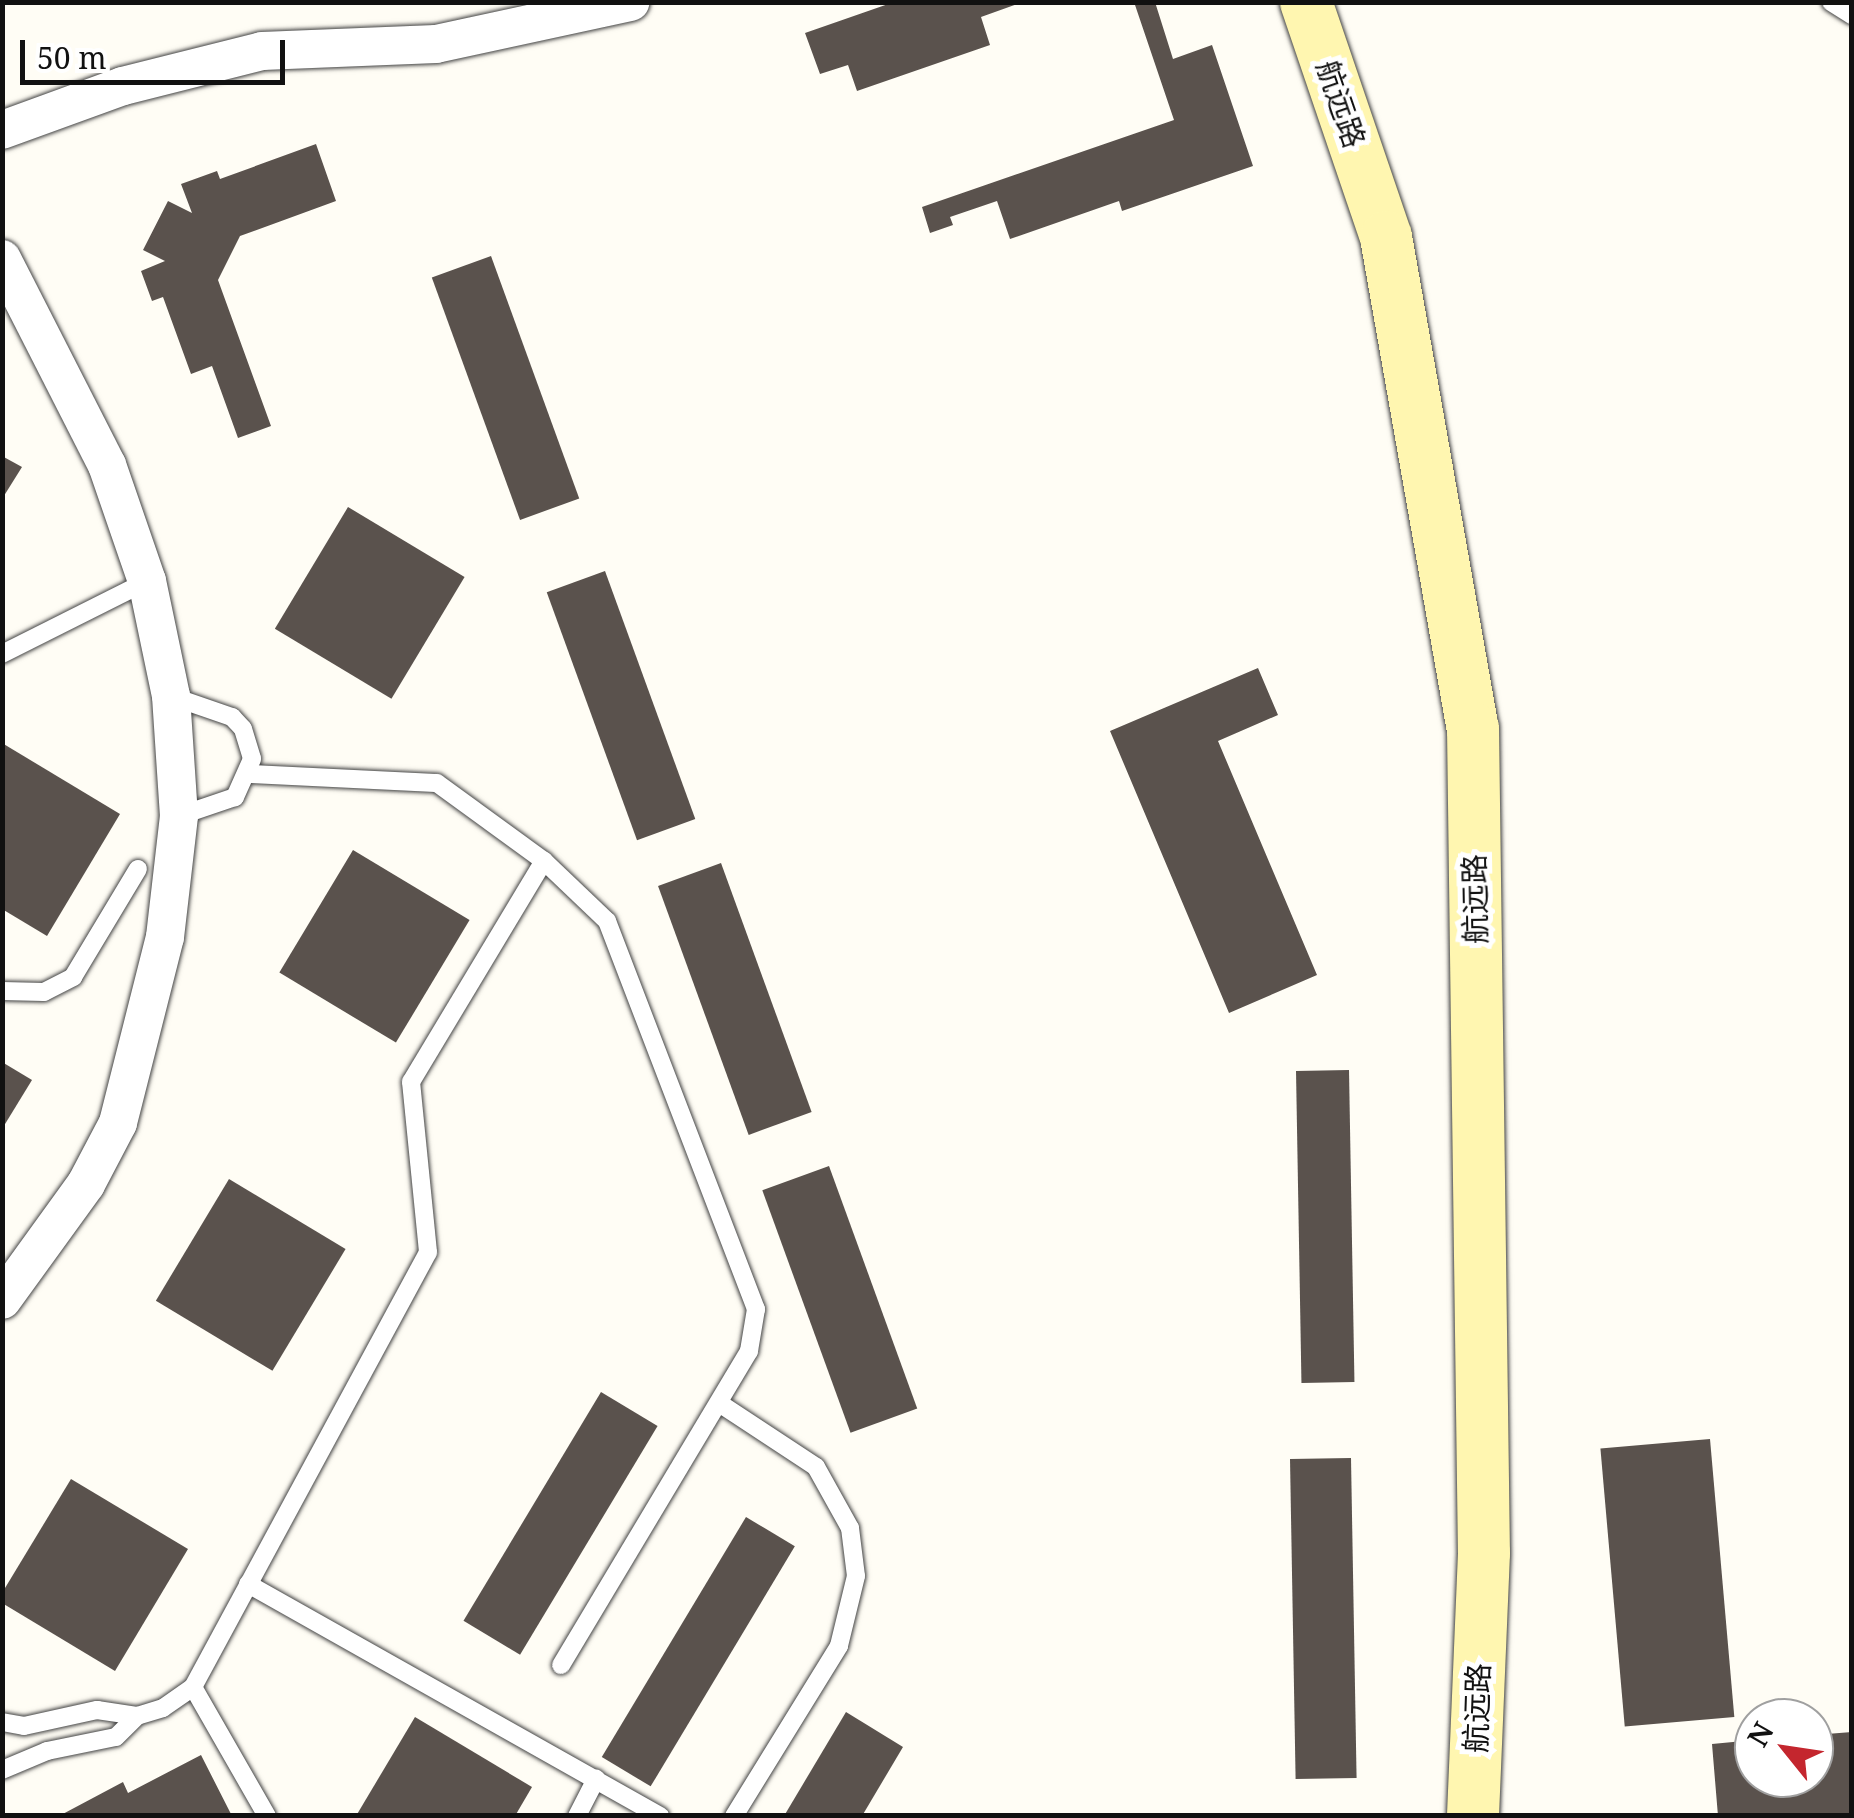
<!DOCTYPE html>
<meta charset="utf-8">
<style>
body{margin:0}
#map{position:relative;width:1854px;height:1818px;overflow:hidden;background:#fffdf5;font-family:"Noto Serif","Noto Sans SC",serif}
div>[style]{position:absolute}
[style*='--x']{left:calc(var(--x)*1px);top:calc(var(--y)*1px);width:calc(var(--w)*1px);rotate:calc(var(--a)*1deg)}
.building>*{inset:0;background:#5a524d;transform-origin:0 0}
.roads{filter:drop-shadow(0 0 2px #444) drop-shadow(0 0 2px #444)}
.lane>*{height:18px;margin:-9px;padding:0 9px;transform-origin:9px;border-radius:9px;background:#fff}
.street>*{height:38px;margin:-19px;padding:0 19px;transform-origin:19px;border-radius:19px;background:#fff}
.secondary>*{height:52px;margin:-26px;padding:0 26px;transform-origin:26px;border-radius:26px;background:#fff6b0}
span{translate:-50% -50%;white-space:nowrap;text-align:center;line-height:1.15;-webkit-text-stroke:10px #fff;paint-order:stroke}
.street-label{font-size:30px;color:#111}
.frame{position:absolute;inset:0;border:5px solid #111;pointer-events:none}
.north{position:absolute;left:1734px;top:1698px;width:100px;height:100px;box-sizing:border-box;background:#fff;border:2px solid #a0a0a0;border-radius:50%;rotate:300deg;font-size:28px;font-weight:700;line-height:40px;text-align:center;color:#111}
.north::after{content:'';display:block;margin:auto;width:35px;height:45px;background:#c4262e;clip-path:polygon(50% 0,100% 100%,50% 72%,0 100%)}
.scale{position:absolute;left:20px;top:40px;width:265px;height:45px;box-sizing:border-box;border:5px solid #111;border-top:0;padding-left:12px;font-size:30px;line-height:35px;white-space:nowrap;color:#111;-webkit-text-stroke:8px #fff;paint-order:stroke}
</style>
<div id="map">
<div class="building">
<div style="clip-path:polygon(894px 2px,1020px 2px,1020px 3px,981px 17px,990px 45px,857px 91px,848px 65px,820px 74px,805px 33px)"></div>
<div style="clip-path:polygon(1134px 2px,1155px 2px,1173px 59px,1212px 45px,1253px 166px,1122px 211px,1119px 201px,1010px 239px,997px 201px,950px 217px,953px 225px,930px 233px,922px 207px,1174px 120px)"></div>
<div style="clip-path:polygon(316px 144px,336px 201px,240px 236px,218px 280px,271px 426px,238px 438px,212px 366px,191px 374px,163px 297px,152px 301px,141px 271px,165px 261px,143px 250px,168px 201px,192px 213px,181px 184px,217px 171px,220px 179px)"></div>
<div style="left:491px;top:256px;width:258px;height:63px;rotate:70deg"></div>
<div style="clip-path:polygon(2px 456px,22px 467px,2px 499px)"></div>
<div style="left:348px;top:507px;width:136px;height:142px;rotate:31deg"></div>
<div style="left:605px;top:571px;width:264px;height:62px;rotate:70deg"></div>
<div style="clip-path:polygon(1258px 668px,1278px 715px,1218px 741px,1317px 975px,1229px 1013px,1110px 731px)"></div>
<div style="clip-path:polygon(2px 743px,120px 814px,47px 936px,2px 909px)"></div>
<div style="left:353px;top:850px;width:136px;height:143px;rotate:31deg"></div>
<div style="left:721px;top:863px;width:265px;height:67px;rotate:70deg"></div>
<div style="clip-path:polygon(2px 1062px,32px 1080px,2px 1129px)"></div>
<div style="left:1349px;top:1070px;width:312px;height:53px;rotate:89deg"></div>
<div style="left:829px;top:1166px;width:258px;height:71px;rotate:70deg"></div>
<div style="left:229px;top:1179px;width:136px;height:142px;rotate:31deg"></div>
<div style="left:601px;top:1392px;width:66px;height:267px;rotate:31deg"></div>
<div style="left:1710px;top:1439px;width:279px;height:110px;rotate:85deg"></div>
<div style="left:1351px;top:1458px;width:320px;height:61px;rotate:89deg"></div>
<div style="clip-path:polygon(71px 1479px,188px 1549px,115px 1671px,2px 1603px,2px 1593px)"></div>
<div style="left:746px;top:1517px;width:57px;height:280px;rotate:31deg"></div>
<div style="clip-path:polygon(846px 1712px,903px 1747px,862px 1816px,784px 1816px)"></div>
<div style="clip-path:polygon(415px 1717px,532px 1787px,515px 1816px,356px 1816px)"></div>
<div style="clip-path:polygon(1852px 1732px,1852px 1816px,1718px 1816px,1712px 1744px,1754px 1740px,1754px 1778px,1814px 1778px,1814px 1735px)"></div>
<div style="clip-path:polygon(201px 1755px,232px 1816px,59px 1816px,123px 1782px,128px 1793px)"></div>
</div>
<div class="roads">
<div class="lane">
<div style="--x:1831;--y:2;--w:25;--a:32"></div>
<div style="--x:2;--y:654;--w:162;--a:-26.7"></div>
<div style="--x:171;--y:696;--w:65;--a:19"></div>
<div style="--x:232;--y:717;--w:16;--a:47"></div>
<div style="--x:243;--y:729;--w:31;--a:73"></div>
<div style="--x:252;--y:759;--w:42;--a:114.1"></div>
<div style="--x:235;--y:797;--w:59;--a:161.3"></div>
<div style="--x:250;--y:774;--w:187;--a:2.8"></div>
<div style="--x:437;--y:783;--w:132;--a:36.1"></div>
<div style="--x:544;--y:861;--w:87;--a:43.6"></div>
<div style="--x:607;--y:921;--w:416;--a:69"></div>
<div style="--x:756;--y:1309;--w:43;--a:99.5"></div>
<div style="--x:749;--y:1351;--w:366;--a:120.9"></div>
<div style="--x:2;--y:991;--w:42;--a:1.4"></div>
<div style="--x:44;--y:992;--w:33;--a:-27"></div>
<div style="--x:73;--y:977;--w:126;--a:-59"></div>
<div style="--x:719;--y:1403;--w:116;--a:33.4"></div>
<div style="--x:816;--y:1467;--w:70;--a:60.9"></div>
<div style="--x:850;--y:1528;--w:48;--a:82.9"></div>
<div style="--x:856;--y:1576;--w:72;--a:103.7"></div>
<div style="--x:839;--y:1646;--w:200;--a:121.7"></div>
<div style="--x:248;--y:1584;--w:473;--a:29.4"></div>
<div style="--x:193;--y:1687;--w:149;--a:60.2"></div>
<div style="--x:2;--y:1722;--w:22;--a:10"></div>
<div style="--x:24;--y:1726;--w:75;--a:-12.4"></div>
<div style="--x:97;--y:1710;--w:40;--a:8.5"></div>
<div style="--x:137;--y:1716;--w:27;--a:-17"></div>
<div style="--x:163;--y:1708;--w:37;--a:-35"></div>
<div style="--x:193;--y:1687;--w:494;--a:-61.6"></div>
<div style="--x:428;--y:1252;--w:171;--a:-95.7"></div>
<div style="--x:411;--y:1082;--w:258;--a:-59"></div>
<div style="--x:2;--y:1770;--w:49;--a:-22.9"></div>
<div style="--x:47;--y:1751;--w:70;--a:-11.5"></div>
<div style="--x:116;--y:1737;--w:30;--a:-45"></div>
<div style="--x:577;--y:1816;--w:42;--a:-62.8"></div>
</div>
<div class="street">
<div style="--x:2;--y:130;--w:129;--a:-20"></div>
<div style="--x:123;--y:86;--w:143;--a:-14.1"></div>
<div style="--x:262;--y:51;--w:174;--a:-2.3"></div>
<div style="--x:436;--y:44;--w:199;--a:-12.2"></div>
<div style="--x:2;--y:259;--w:231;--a:63"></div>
<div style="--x:107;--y:465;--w:123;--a:71"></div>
<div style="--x:147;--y:581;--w:117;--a:78.2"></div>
<div style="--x:171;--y:696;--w:120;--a:86.2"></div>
<div style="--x:179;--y:816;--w:122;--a:96.6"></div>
<div style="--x:165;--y:937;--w:192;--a:104.2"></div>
<div style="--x:118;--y:1123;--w:69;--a:117.7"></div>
<div style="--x:86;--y:1184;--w:143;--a:125.9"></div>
</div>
<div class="secondary">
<div style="--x:1306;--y:2;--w:248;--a:71.2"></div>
<div style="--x:1386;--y:237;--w:499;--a:80"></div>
<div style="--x:1473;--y:728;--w:825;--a:89.24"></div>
<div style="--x:1484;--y:1553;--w:263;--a:92.4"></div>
</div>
</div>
<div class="street-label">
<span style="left:1341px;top:104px;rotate:71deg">航远路</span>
<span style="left:1475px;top:899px;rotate:-91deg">航远路</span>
<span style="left:1477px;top:1708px;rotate:-88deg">航远路</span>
</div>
<div class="frame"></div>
<div class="north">N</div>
<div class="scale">50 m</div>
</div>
